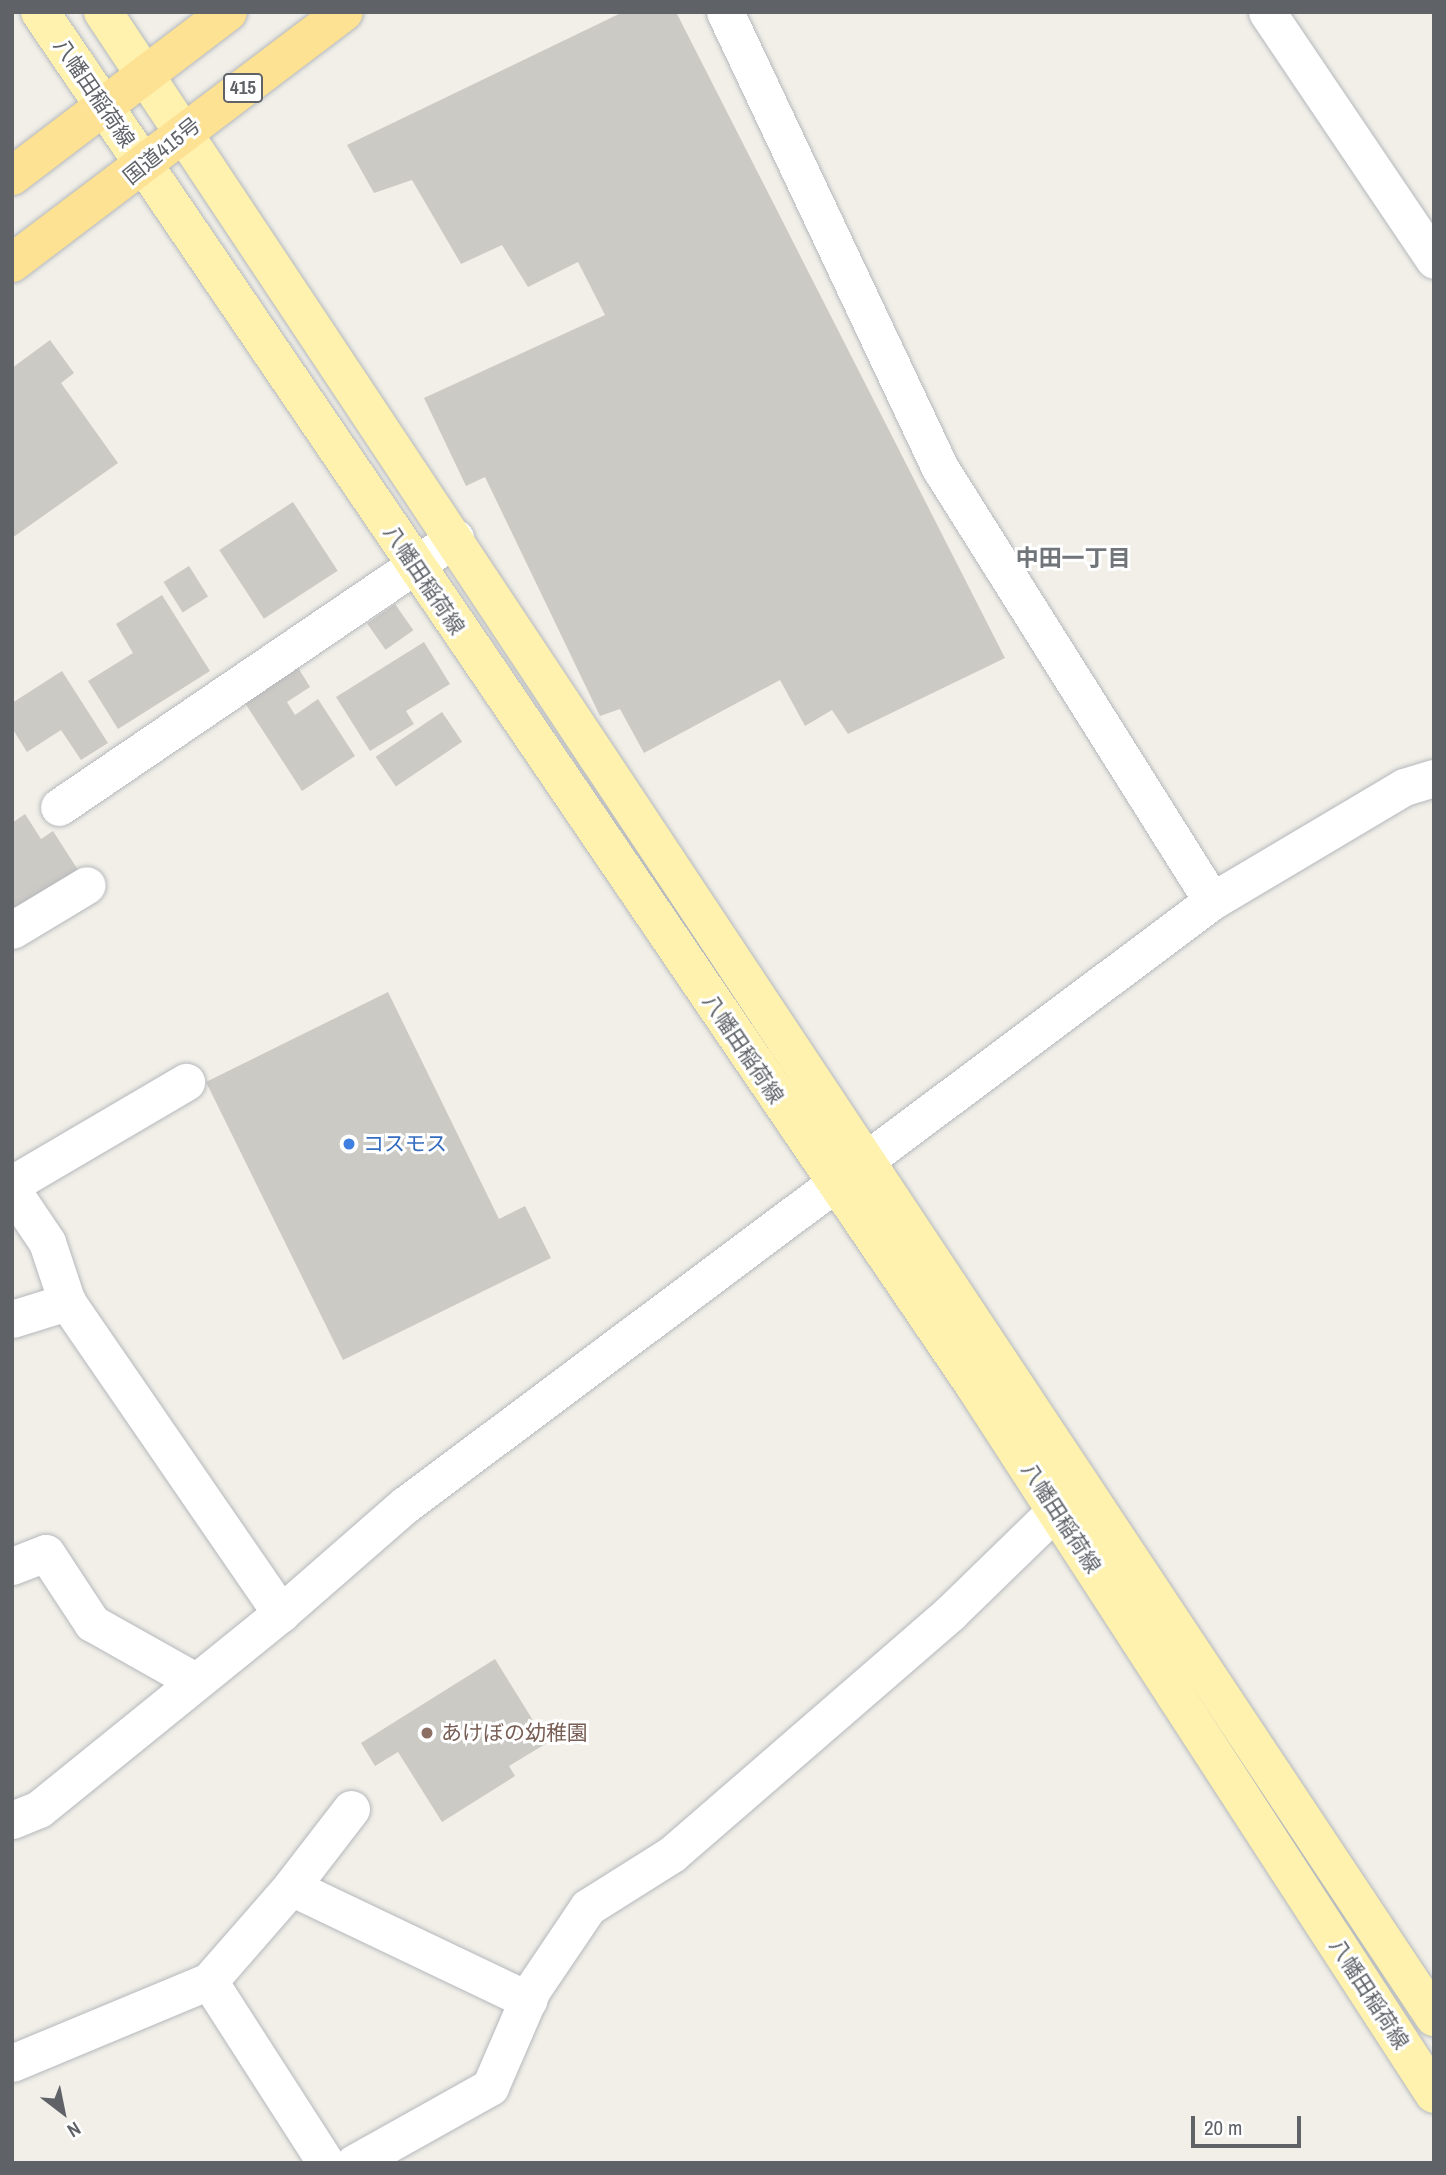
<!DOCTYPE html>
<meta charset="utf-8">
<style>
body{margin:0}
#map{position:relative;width:1446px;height:2175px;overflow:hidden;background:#f1efe8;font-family:"Archivo Narrow","Noto Sans JP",sans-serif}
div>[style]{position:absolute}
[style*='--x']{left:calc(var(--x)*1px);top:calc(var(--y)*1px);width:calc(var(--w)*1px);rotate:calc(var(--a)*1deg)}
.building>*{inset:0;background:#cccac5;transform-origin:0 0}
.roads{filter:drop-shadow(0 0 2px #b5b8bc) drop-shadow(0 0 2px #b5b8bc)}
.minor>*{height:37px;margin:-18.5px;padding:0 18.5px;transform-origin:18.5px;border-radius:18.5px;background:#fff}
.major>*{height:38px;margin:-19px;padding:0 19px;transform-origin:19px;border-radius:19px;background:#fff2af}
.highway>*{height:38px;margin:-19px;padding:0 19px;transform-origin:19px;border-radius:19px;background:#fde293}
.dots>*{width:19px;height:19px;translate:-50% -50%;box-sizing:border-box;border:4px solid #fff;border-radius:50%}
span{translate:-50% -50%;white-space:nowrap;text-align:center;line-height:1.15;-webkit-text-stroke:6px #fff;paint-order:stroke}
.shield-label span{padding:2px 5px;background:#fff;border:2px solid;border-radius:5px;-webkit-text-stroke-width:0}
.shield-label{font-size:19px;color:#5f6368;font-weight:700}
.street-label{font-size:21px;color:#5f6368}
.shop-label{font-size:21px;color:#366cbe}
.left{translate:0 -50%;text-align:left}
.education-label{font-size:21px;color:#785e54}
.neighbourhood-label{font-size:23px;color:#70757a;font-weight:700}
.frame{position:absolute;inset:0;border:14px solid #5f6368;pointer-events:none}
.north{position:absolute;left:28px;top:2077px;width:70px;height:70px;-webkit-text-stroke:5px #fff;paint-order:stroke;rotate:148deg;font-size:19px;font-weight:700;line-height:28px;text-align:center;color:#5f6368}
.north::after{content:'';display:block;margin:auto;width:24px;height:32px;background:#5f6368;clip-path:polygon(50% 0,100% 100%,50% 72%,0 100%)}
.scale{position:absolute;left:1191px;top:2116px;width:110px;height:32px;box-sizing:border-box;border:4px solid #5f6368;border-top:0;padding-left:9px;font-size:21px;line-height:24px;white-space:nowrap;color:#5f6368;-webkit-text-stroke:5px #fff;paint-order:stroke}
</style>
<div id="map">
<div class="building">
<div style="clip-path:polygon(623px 12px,676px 12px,1005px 658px,848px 734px,832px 710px,805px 726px,780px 680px,644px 753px,620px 709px,600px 716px,485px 477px,466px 486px,424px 398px,605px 315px,578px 262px,528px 287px,502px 245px,461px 264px,412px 180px,374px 193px,347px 145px)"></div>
<div style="clip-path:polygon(50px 340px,74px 373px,61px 383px,118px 463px,12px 538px,12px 368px)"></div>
<div style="left:293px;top:502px;width:82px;height:88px;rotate:57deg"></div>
<div style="left:189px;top:566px;width:36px;height:30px;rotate:58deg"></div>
<div style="clip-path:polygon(162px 595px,210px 671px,118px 729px,88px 681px,133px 653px,116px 624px)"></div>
<div style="left:395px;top:604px;width:32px;height:34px;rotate:55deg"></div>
<div style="clip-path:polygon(424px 642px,450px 684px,406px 711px,414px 724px,370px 751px,336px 697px)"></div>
<div style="clip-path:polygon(297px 666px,310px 687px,287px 702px,295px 715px,318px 699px,355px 756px,302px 791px,243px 700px)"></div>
<div style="clip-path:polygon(62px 671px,108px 743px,81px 760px,61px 730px,27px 752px,12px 728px,12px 703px)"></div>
<div style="left:442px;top:712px;width:36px;height:80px;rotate:56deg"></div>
<div style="clip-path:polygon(25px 814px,41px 839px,53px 831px,80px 873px,18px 912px,12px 903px,12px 823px)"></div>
<div style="clip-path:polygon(388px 992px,499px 1219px,525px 1206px,551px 1258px,343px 1360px,206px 1082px)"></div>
<div style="clip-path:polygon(495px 1659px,547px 1743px,509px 1766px,515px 1776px,442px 1822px,398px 1752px,375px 1766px,361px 1743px)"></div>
</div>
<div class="roads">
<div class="minor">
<div style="--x:725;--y:12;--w:504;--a:64.76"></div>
<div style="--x:940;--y:468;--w:511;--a:57.86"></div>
<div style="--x:1267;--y:12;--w:299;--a:56"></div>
<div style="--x:59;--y:807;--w:479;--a:-34.2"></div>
<div style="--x:12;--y:930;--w:87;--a:-31"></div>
<div style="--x:12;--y:1184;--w:202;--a:-30.4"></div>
<div style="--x:12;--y:1190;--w:63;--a:56.1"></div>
<div style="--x:47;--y:1242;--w:63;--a:71.6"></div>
<div style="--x:67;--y:1302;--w:378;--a:55.5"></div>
<div style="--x:281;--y:1613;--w:164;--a:-41.1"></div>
<div style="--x:405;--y:1505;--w:1008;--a:-36.81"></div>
<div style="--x:1212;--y:901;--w:223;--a:-30.7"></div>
<div style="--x:1404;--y:787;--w:31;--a:-17"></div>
<div style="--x:12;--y:1319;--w:58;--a:-17.2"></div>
<div style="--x:12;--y:1566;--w:36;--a:-21"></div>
<div style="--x:46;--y:1553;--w:84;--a:56.7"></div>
<div style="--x:92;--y:1623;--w:118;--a:29.4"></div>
<div style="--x:351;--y:1809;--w:98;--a:127.6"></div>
<div style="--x:291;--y:1887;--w:263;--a:25.5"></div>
<div style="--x:12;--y:1820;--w:29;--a:-22"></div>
<div style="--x:39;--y:1809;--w:311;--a:-39"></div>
<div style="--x:209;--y:1981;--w:125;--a:-48.9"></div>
<div style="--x:12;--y:2063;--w:213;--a:-22.6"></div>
<div style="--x:209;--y:1981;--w:216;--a:57.3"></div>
<div style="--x:354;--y:2163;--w:156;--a:-29.2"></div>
<div style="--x:490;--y:2087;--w:106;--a:-66.6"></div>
<div style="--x:532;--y:1990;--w:100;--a:-56"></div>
<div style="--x:588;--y:1907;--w:99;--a:-32.2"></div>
<div style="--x:672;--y:1854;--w:368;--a:-40.9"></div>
<div style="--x:950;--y:1613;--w:148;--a:-44.2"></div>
</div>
<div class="major">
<div style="--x:40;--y:12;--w:1661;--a:55.77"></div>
<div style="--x:974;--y:1385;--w:845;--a:57.02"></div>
<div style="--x:103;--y:12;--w:2407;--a:56.42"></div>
</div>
<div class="highway">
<div style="--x:12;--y:176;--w:271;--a:-37.2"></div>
<div style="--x:12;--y:263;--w:416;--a:-37.1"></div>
</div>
</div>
<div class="dots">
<div style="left:349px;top:1144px;background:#3f7fe0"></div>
<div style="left:427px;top:1733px;background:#8d6e63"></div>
</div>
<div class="shield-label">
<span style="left:243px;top:88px">415</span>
</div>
<div class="street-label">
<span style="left:94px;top:93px;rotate:56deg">八幡田稲荷線</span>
<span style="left:162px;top:151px;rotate:-39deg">国道415号</span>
<span style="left:424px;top:580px;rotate:56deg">八幡田稲荷線</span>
<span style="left:743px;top:1049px;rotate:56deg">八幡田稲荷線</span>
<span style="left:1061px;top:1518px;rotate:57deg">八幡田稲荷線</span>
<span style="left:1369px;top:1994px;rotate:57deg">八幡田稲荷線</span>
</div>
<div class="shop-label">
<span class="left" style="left:363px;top:1144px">コスモス</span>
</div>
<div class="education-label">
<span class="left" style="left:441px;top:1733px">あけぼの幼稚園</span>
</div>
<div class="neighbourhood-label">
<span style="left:1073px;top:558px">中田一丁目</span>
</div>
<div class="frame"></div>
<div class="north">N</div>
<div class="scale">20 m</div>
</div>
